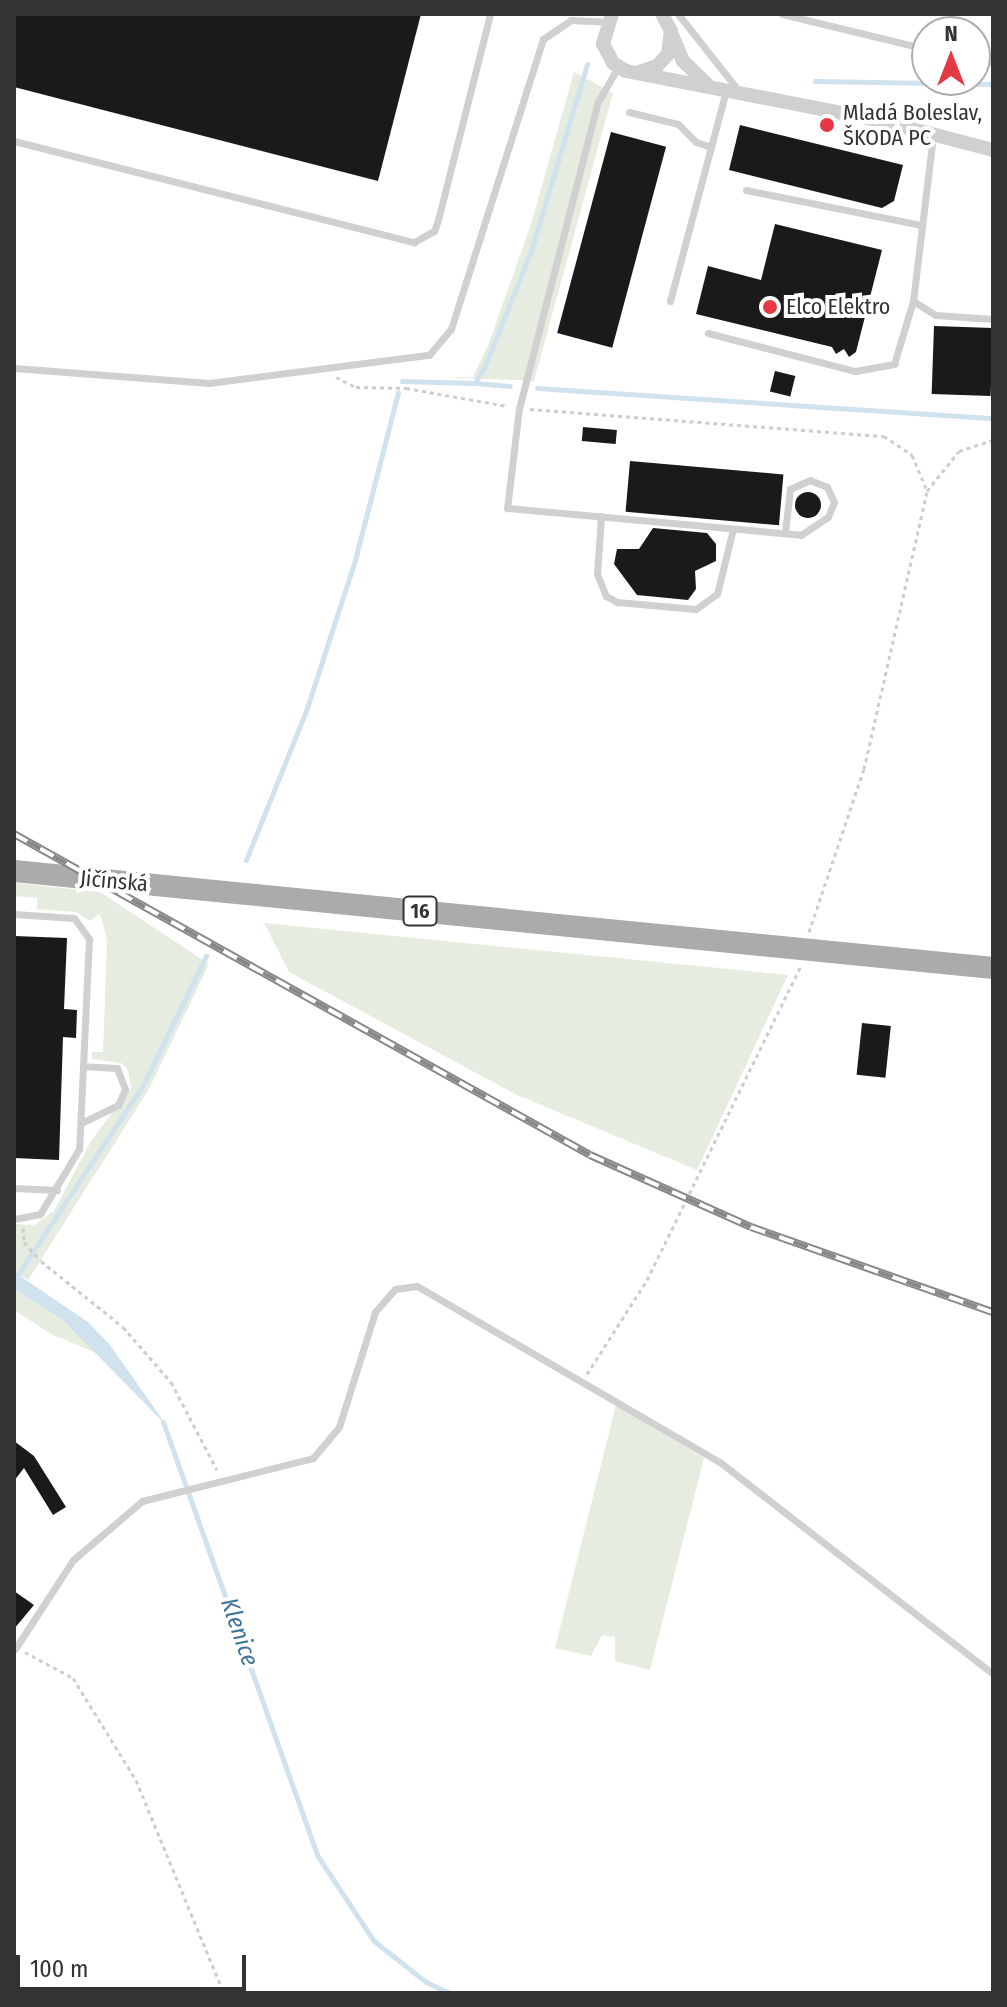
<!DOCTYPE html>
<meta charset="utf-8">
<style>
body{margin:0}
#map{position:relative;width:1007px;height:2007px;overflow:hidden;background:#fff;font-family:"Fira Sans Condensed",sans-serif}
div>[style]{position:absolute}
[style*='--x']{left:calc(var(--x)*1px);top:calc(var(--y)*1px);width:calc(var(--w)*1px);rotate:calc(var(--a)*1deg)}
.green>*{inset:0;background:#e6ecdf}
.water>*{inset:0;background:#cfe2ee}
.stream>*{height:5px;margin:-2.5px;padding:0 2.5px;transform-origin:2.5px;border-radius:2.5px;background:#cfe2ee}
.building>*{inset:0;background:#1a1a1a;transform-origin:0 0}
.round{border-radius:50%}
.path>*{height:3px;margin-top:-1.5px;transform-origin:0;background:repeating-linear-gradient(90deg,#cdcdcd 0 4px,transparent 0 8px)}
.lane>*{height:7px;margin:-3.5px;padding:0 3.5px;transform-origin:3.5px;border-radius:3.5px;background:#d0d0d0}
.street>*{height:14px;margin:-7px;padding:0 7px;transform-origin:7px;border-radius:7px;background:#d0d0d0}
.primary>*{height:22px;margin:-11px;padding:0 11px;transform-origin:11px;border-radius:11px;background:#ababab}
.rail>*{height:8px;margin-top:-4px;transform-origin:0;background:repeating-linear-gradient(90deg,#fff 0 15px,#888 0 30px);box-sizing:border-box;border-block:2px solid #888}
.dots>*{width:22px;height:22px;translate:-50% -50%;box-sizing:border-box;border:4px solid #fff;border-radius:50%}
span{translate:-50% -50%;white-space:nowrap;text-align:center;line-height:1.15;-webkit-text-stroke:8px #fff;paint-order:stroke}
.shield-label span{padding:2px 6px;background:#fff;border:2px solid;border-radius:6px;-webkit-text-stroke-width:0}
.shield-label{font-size:20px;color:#333;font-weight:700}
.poi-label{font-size:22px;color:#333}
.left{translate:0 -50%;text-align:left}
.street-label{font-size:22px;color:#333}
.water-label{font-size:24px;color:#3f7597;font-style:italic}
.frame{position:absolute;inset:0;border:16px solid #333;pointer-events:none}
.north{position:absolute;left:911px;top:16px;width:80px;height:80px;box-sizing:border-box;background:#fff;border:2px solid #adadad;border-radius:50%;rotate:0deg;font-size:22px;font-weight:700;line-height:32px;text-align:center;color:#333}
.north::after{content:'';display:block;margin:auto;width:28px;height:36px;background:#e63946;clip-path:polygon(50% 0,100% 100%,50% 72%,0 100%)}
.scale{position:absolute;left:16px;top:1955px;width:230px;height:36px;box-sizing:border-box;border:4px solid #333;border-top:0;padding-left:10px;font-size:24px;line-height:28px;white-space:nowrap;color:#333;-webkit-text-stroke:6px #fff;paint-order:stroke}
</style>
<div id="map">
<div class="green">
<div style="clip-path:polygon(574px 72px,613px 93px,534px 381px,442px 377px,473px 377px,489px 343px,531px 224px)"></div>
<div style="clip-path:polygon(14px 883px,100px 892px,209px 964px,149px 1089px,28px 1280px,14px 1272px,14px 1224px,34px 1225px,54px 1211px,91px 1141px,131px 1088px,128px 1070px,121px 1063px,92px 1059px,92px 1052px,103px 1052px,107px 941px,102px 919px,99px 914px,90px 921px,76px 912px,37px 909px,37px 898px,14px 896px)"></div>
<div style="clip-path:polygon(264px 923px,788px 975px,697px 1170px,515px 1094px,289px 972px)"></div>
<div style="clip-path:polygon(14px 1289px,63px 1320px,101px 1355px,51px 1334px,14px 1310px)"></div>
<div style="clip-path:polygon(616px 1405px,704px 1458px,650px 1670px,615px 1661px,615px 1637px,602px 1635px,591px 1656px,555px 1648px)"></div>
</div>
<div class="water">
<div style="clip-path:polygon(14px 1272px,88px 1322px,110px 1345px,167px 1426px,63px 1320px,14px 1289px)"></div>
</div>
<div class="stream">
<div style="--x:815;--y:81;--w:178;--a:1"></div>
<div style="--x:402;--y:381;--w:73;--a:1.6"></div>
<div style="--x:475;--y:383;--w:20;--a:-60"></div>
<div style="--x:485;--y:366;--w:124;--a:-68.2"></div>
<div style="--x:531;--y:251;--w:195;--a:-73.3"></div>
<div style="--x:475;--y:383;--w:35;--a:5"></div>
<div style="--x:537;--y:388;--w:457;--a:3.8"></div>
<div style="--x:246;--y:860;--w:161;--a:-68.1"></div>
<div style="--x:306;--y:711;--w:159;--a:-72"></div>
<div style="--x:355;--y:560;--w:173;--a:-75.6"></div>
<div style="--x:14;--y:1280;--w:234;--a:-56.5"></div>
<div style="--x:143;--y:1085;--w:144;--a:-64"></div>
<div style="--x:163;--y:1422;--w:460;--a:70.4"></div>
<div style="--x:317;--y:1855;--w:103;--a:56.5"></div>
<div style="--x:374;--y:1941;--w:66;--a:38.3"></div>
<div style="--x:426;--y:1982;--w:26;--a:25"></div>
</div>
<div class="building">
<div style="clip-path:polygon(14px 14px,421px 14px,378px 181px,14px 87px)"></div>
<div style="clip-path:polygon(740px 125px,903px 165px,894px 201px,882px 208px,729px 170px)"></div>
<div style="left:611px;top:132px;width:57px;height:208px;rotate:15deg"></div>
<div style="clip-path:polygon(775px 224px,882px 250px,856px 352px,849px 357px,844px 349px,836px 354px,832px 347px,696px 314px,708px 266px,761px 280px)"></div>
<div style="left:934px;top:326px;width:59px;height:68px;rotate:2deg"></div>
<div style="left:775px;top:371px;width:21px;height:21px;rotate:14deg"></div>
<div style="left:583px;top:427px;width:34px;height:14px;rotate:5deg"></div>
<div style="left:630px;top:461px;width:154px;height:51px;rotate:5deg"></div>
<div class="round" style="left:795px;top:492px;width:26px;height:26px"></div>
<div style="clip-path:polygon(653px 528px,707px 533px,716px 544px,716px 561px,695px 571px,696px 589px,688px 600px,637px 595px,614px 564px,617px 549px,639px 549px)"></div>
<div style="clip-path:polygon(14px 936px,67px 938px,64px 1009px,77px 1010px,76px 1038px,63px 1037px,59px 1160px,14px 1158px)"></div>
<div style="left:862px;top:1023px;width:29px;height:52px;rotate:6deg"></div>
<div style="clip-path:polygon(14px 1441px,34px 1456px,66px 1507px,53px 1515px,24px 1468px,14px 1481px)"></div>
<div style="clip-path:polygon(14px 1591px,34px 1605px,14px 1629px)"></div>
</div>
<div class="path">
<div style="--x:336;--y:377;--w:22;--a:27"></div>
<div style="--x:356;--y:387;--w:50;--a:1.1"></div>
<div style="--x:406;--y:388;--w:103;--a:10.1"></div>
<div style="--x:530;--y:409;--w:355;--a:4.4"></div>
<div style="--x:884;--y:436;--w:34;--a:34"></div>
<div style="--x:912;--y:455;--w:39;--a:67"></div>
<div style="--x:809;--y:932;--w:172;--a:-71.4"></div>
<div style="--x:864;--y:769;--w:285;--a:-77.2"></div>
<div style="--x:927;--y:491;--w:51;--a:-51.3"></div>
<div style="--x:959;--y:451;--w:36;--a:-18"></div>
<div style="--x:23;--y:1228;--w:14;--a:86"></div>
<div style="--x:24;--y:1242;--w:25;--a:48"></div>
<div style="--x:41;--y:1261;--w:105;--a:38.8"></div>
<div style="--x:123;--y:1327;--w:73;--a:48.9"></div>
<div style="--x:171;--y:1382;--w:99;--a:62.4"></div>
<div style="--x:587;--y:1374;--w:112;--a:-57.4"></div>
<div style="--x:647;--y:1280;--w:348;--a:-63.9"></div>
<div style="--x:25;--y:1652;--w:55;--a:28.4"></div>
<div style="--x:73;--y:1678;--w:120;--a:58.3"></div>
<div style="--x:136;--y:1780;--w:230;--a:67.6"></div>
</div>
<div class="lane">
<div style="--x:678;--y:14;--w:97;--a:51.7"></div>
<div style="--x:782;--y:14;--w:149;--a:13.6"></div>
<div style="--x:975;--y:59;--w:18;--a:13"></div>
<div style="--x:618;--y:67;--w:39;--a:120"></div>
<div style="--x:598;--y:101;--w:317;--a:104.4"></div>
<div style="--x:519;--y:408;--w:101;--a:96.8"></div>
<div style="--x:507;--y:508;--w:295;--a:5.2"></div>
<div style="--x:801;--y:535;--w:32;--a:-34"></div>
<div style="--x:828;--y:517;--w:16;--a:-68"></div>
<div style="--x:834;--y:502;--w:17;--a:-115"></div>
<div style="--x:827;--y:487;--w:18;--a:-158"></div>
<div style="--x:810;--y:480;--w:22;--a:156"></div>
<div style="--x:790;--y:489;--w:44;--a:96.5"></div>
<div style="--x:629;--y:112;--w:50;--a:13.8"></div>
<div style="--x:678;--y:124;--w:25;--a:45"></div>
<div style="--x:696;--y:142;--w:16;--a:18"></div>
<div style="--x:14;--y:141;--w:413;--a:14.2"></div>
<div style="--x:414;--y:242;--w:23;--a:-29"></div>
<div style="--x:434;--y:231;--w:12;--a:-70"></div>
<div style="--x:438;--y:220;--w:212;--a:-75.8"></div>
<div style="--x:746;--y:190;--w:178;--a:11.3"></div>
<div style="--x:670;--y:301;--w:217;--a:-75.1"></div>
<div style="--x:913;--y:301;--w:26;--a:32"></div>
<div style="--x:935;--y:315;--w:58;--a:3.9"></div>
<div style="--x:708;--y:333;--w:152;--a:14.5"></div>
<div style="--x:855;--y:371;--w:40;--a:-10"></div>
<div style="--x:894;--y:364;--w:66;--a:-73.2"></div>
<div style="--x:913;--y:301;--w:167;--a:-83.1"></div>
<div style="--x:14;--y:368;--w:196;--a:4.4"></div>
<div style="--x:209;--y:383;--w:222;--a:-7.3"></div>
<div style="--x:429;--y:355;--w:34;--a:-50"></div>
<div style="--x:451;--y:329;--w:304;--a:-72.4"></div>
<div style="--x:543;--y:39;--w:34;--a:-34"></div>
<div style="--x:571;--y:20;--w:35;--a:3"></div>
<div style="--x:601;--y:516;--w:58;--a:93.9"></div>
<div style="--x:597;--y:574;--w:24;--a:68"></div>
<div style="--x:606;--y:596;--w:13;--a:29"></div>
<div style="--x:617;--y:602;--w:79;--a:5.1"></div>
<div style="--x:696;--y:609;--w:26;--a:-36"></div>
<div style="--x:717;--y:594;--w:67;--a:-76.2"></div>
<div style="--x:14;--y:914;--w:60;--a:3.8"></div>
<div style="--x:74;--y:918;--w:26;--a:54"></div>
<div style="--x:89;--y:939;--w:210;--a:92.7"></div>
<div style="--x:79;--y:1149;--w:76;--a:121"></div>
<div style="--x:40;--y:1214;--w:26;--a:169"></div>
<div style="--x:81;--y:1123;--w:41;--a:-25.9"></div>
<div style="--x:118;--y:1105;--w:17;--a:-66"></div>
<div style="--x:125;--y:1089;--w:22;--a:-111"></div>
<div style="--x:117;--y:1068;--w:33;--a:-177"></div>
<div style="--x:14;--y:1188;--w:43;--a:2.7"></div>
<div style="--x:15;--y:1649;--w:106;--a:-56.9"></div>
<div style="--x:73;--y:1560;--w:91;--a:-40.5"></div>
<div style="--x:142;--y:1501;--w:176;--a:-14.1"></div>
<div style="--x:313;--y:1458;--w:40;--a:-50"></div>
<div style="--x:339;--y:1427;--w:121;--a:-72.6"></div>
<div style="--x:375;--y:1312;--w:30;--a:-49"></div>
<div style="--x:395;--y:1289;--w:22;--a:-8"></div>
<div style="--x:417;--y:1286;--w:352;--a:30.2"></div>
<div style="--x:721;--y:1463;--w:344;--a:37.8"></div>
</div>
<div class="street">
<div style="--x:612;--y:14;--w:31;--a:107"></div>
<div style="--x:603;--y:44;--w:21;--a:62"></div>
<div style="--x:613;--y:63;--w:15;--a:32"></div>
<div style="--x:626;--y:71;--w:253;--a:11"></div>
<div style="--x:874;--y:119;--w:123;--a:14.6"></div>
<div style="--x:672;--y:35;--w:28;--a:67"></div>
<div style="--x:683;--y:61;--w:35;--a:44"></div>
<div style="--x:639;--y:72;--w:19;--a:-18"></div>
<div style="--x:657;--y:66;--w:16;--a:-47"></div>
<div style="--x:668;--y:54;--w:23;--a:-83"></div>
<div style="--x:671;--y:31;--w:19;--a:-118"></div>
</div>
<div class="primary">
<div style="--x:14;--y:871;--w:984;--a:5.66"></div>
</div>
<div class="rail">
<div style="--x:14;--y:834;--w:659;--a:29.13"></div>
<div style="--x:590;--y:1155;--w:176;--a:24.1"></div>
<div style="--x:751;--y:1227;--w:256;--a:19.4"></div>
</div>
<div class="dots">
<div style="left:827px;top:125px;background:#e63946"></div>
<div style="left:770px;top:307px;background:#e63946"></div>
</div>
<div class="shield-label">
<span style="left:420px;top:911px">16</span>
</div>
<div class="poi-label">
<span class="left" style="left:843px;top:125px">Mladá Boleslav,<br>ŠKODA PC</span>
<span class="left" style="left:786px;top:307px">Elco Elektro</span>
</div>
<div class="street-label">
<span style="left:114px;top:881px;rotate:5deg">Jičínská</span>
</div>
<div class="water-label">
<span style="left:239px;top:1632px;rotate:71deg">Klenice</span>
</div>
<div class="frame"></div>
<div class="north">N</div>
<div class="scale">100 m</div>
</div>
